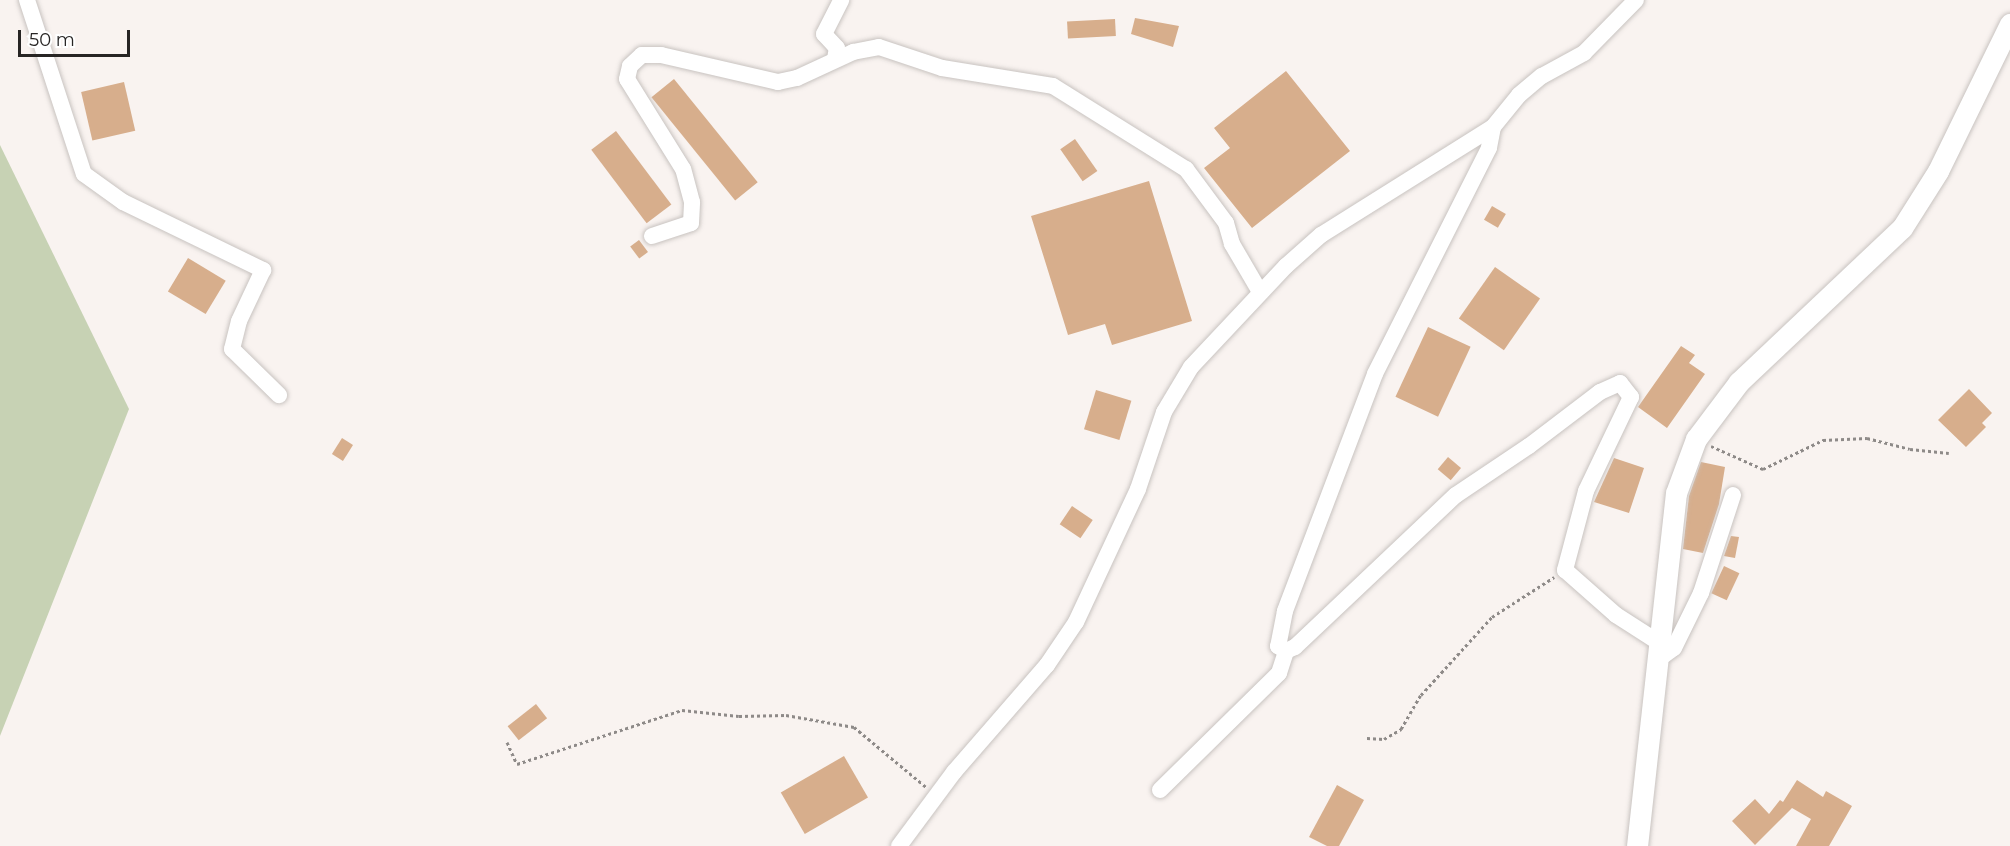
<!DOCTYPE html>
<style>
body{margin:0}
#map{position:relative;width:2010px;height:846px;overflow:hidden;background:#f9f3f0;font-family:Montserrat,sans-serif}
div>[style]{position:absolute}
[style*='--x']{left:calc(var(--x)*1px);top:calc(var(--y)*1px);width:calc(var(--w)*1px);rotate:calc(var(--a)*1deg)}
.green>*{inset:0;background:#c7d2b4}
.building>*{inset:0;background:#d7ae8c;transform-origin:0 0}
.path>*{height:3px;margin-top:-1.5px;transform-origin:0;background:repeating-linear-gradient(90deg,#8e8a88 0 3px,transparent 0 6px)}
.roads{filter:drop-shadow(0 0 2px #c8c3c0) drop-shadow(0 0 2px #c8c3c0)}
.minor>*{height:16px;margin:-8px;padding:0 8px;transform-origin:8px;border-radius:8px;background:#fff}
.tertiary>*{height:21px;margin:-10.5px;padding:0 10.5px;transform-origin:10.5px;border-radius:10.5px;background:#fff}
span{translate:-50% -50%;white-space:nowrap;text-align:center;line-height:1.15;-webkit-text-stroke:4.5px #fff;paint-order:stroke}
.scale{position:absolute;left:18px;top:30px;width:112px;height:27px;box-sizing:border-box;border:3px solid #272524;border-top:0;padding-left:8px;font-size:18px;line-height:21px;white-space:nowrap;color:#272524;-webkit-text-stroke:4px #fff;paint-order:stroke}
</style>
<div id="map">
<div class="green">
<div style="clip-path:polygon(0 145px,129px 409px,0 736px)"></div>
</div>
<div class="building">
<div style="clip-path:polygon(1135px 18px,1179px 26px,1173px 47px,1131px 34px)"></div>
<div style="left:1115px;top:19px;width:17px;height:48px;rotate:87deg"></div>
<div style="clip-path:polygon(1286px 71px,1350px 151px,1252px 228px,1204px 168px,1230px 148px,1214px 128px)"></div>
<div style="left:674px;top:79px;width:133px;height:29px;rotate:51deg"></div>
<div style="left:124px;top:82px;width:50px;height:44px;rotate:77deg"></div>
<div style="left:616px;top:131px;width:92px;height:31px;rotate:53deg"></div>
<div style="left:1075px;top:139px;width:39px;height:18px;rotate:55deg"></div>
<div style="clip-path:polygon(1149px 181px,1192px 321px,1112px 345px,1105px 324px,1068px 335px,1031px 216px)"></div>
<div style="left:1492px;top:206px;width:16px;height:16px;rotate:30deg"></div>
<div style="left:639px;top:240px;width:15px;height:11px;rotate:53deg"></div>
<div style="left:188px;top:258px;width:44px;height:39px;rotate:31deg"></div>
<div style="left:1495px;top:267px;width:55px;height:63px;rotate:35deg"></div>
<div style="left:1428px;top:327px;width:47px;height:77px;rotate:25deg"></div>
<div style="clip-path:polygon(1681px 346px,1695px 355px,1689px 363px,1705px 374px,1667px 428px,1638px 407px)"></div>
<div style="clip-path:polygon(1969px 389px,1992px 413px,1982px 423px,1986px 427px,1966px 447px,1938px 420px)"></div>
<div style="left:1096px;top:390px;width:37px;height:41px;rotate:17deg"></div>
<div style="left:342px;top:438px;width:13px;height:19px;rotate:32deg"></div>
<div style="left:1448px;top:457px;width:17px;height:16px;rotate:40deg"></div>
<div style="clip-path:polygon(1614px 458px,1644px 468px,1629px 513px,1594px 502px)"></div>
<div style="clip-path:polygon(1701px 462px,1725px 467px,1719px 504px,1703px 553px,1683px 549px,1689px 496px)"></div>
<div style="left:1072px;top:506px;width:25px;height:22px;rotate:34deg"></div>
<div style="clip-path:polygon(1731px 536px,1739px 537px,1735px 558px,1724px 556px)"></div>
<div style="left:1724px;top:566px;width:17px;height:30px;rotate:25deg"></div>
<div style="left:536px;top:704px;width:18px;height:36px;rotate:52deg"></div>
<div style="left:844px;top:756px;width:48px;height:73px;rotate:60deg"></div>
<div style="clip-path:polygon(1797px 780px,1823px 797px,1826px 791px,1852px 806px,1829px 846px,1796px 846px,1811px 819px,1792px 808px,1755px 845px,1732px 821px,1755px 799px,1769px 814px,1780px 800px,1783px 802px)"></div>
<div style="clip-path:polygon(1337px 785px,1364px 800px,1339px 846px,1327px 846px,1309px 837px)"></div>
</div>
<div class="path">
<div style="--x:1711;--y:446;--w:57;--a:23.9"></div>
<div style="--x:1763;--y:469;--w:67;--a:-25.8"></div>
<div style="--x:1823;--y:440;--w:44;--a:-2.6"></div>
<div style="--x:1867;--y:438;--w:44;--a:14.3"></div>
<div style="--x:1910;--y:449;--w:39;--a:6"></div>
<div style="--x:1367;--y:738;--w:17;--a:3"></div>
<div style="--x:1384;--y:739;--w:20;--a:-30"></div>
<div style="--x:1401;--y:729;--w:39;--a:-60"></div>
<div style="--x:1421;--y:695;--w:105;--a:-47.7"></div>
<div style="--x:1492;--y:617;--w:74;--a:-32.8"></div>
<div style="--x:507;--y:742;--w:24;--a:66"></div>
<div style="--x:517;--y:764;--w:174;--a:-18.1"></div>
<div style="--x:682;--y:710;--w:57;--a:6"></div>
<div style="--x:739;--y:716;--w:47;--a:-1.2"></div>
<div style="--x:786;--y:715;--w:69;--a:10"></div>
<div style="--x:854;--y:727;--w:94;--a:39.8"></div>
</div>
<div class="roads">
<div class="minor">
<div style="--x:27;--y:0;--w:183;--a:71.9"></div>
<div style="--x:84;--y:174;--w:48;--a:35.7"></div>
<div style="--x:123;--y:202;--w:156;--a:25.9"></div>
<div style="--x:263;--y:270;--w:56;--a:115.2"></div>
<div style="--x:239;--y:321;--w:29;--a:104"></div>
<div style="--x:232;--y:349;--w:66;--a:44.4"></div>
<div style="--x:835;--y:59;--w:11;--a:-80"></div>
<div style="--x:837;--y:48;--w:19;--a:-133"></div>
<div style="--x:824;--y:34;--w:38;--a:-63"></div>
<div style="--x:1493;--y:127;--w:21;--a:101"></div>
<div style="--x:1489;--y:148;--w:253;--a:116.8"></div>
<div style="--x:1375;--y:374;--w:254;--a:110.8"></div>
<div style="--x:1285;--y:611;--w:36;--a:101"></div>
<div style="--x:1278;--y:646;--w:9;--a:32"></div>
<div style="--x:1286;--y:651;--w:10;--a:-24"></div>
<div style="--x:1295;--y:647;--w:221;--a:-43.4"></div>
<div style="--x:1456;--y:495;--w:88;--a:-33.9"></div>
<div style="--x:1529;--y:446;--w:89;--a:-37.3"></div>
<div style="--x:1600;--y:392;--w:22;--a:-24"></div>
<div style="--x:1620;--y:383;--w:18;--a:52"></div>
<div style="--x:1631;--y:397;--w:104;--a:115.6"></div>
<div style="--x:1586;--y:491;--w:82;--a:104.9"></div>
<div style="--x:1565;--y:570;--w:68;--a:41.4"></div>
<div style="--x:1616;--y:615;--w:50;--a:32.7"></div>
<div style="--x:652;--y:236;--w:41;--a:-18.4"></div>
<div style="--x:691;--y:223;--w:21;--a:-87"></div>
<div style="--x:692;--y:202;--w:34;--a:-105"></div>
<div style="--x:683;--y:169;--w:106;--a:-121.9"></div>
<div style="--x:627;--y:79;--w:13;--a:-77"></div>
<div style="--x:630;--y:66;--w:16;--a:-43"></div>
<div style="--x:642;--y:55;--w:19;--a:0"></div>
<div style="--x:661;--y:55;--w:120;--a:13"></div>
<div style="--x:778;--y:82;--w:19;--a:-12"></div>
<div style="--x:797;--y:78;--w:62;--a:-24.9"></div>
<div style="--x:853;--y:52;--w:26;--a:-11"></div>
<div style="--x:879;--y:47;--w:66;--a:18.4"></div>
<div style="--x:942;--y:68;--w:112;--a:9.2"></div>
<div style="--x:1053;--y:86;--w:157;--a:32"></div>
<div style="--x:1186;--y:169;--w:67;--a:53.5"></div>
<div style="--x:1226;--y:223;--w:22;--a:74"></div>
<div style="--x:1232;--y:244;--w:56;--a:59.7"></div>
<div style="--x:1656;--y:661;--w:22;--a:-36"></div>
<div style="--x:1674;--y:648;--w:61;--a:-63.9"></div>
<div style="--x:1701;--y:593;--w:103;--a:-71.9"></div>
<div style="--x:1160;--y:790;--w:167;--a:-44.5"></div>
<div style="--x:1279;--y:673;--w:23;--a:-72"></div>
<div style="--x:899;--y:846;--w:92;--a:-53.4"></div>
<div style="--x:954;--y:772;--w:142;--a:-49"></div>
<div style="--x:1047;--y:665;--w:52;--a:-56"></div>
<div style="--x:1076;--y:622;--w:147;--a:-65"></div>
<div style="--x:1138;--y:489;--w:81;--a:-71.3"></div>
<div style="--x:1164;--y:412;--w:52;--a:-59"></div>
<div style="--x:1191;--y:367;--w:139;--a:-46.8"></div>
<div style="--x:1286;--y:266;--w:47;--a:-41.5"></div>
<div style="--x:1321;--y:235;--w:203;--a:-32.1"></div>
<div style="--x:1493;--y:127;--w:41;--a:-50.9"></div>
<div style="--x:1519;--y:95;--w:30;--a:-40"></div>
<div style="--x:1542;--y:76;--w:48;--a:-28.7"></div>
<div style="--x:1584;--y:53;--w:74;--a:-45.5"></div>
</div>
<div class="tertiary">
<div style="--x:1637;--y:846;--w:355;--a:-83.7"></div>
<div style="--x:1676;--y:493;--w:58;--a:-69.7"></div>
<div style="--x:1696;--y:439;--w:71;--a:-53"></div>
<div style="--x:1739;--y:382;--w:224;--a:-43.4"></div>
<div style="--x:1902;--y:228;--w:67;--a:-57.7"></div>
<div style="--x:1938;--y:171;--w:164;--a:-63.9"></div>
</div>
</div>
<div class="scale">50 m</div>
</div>
